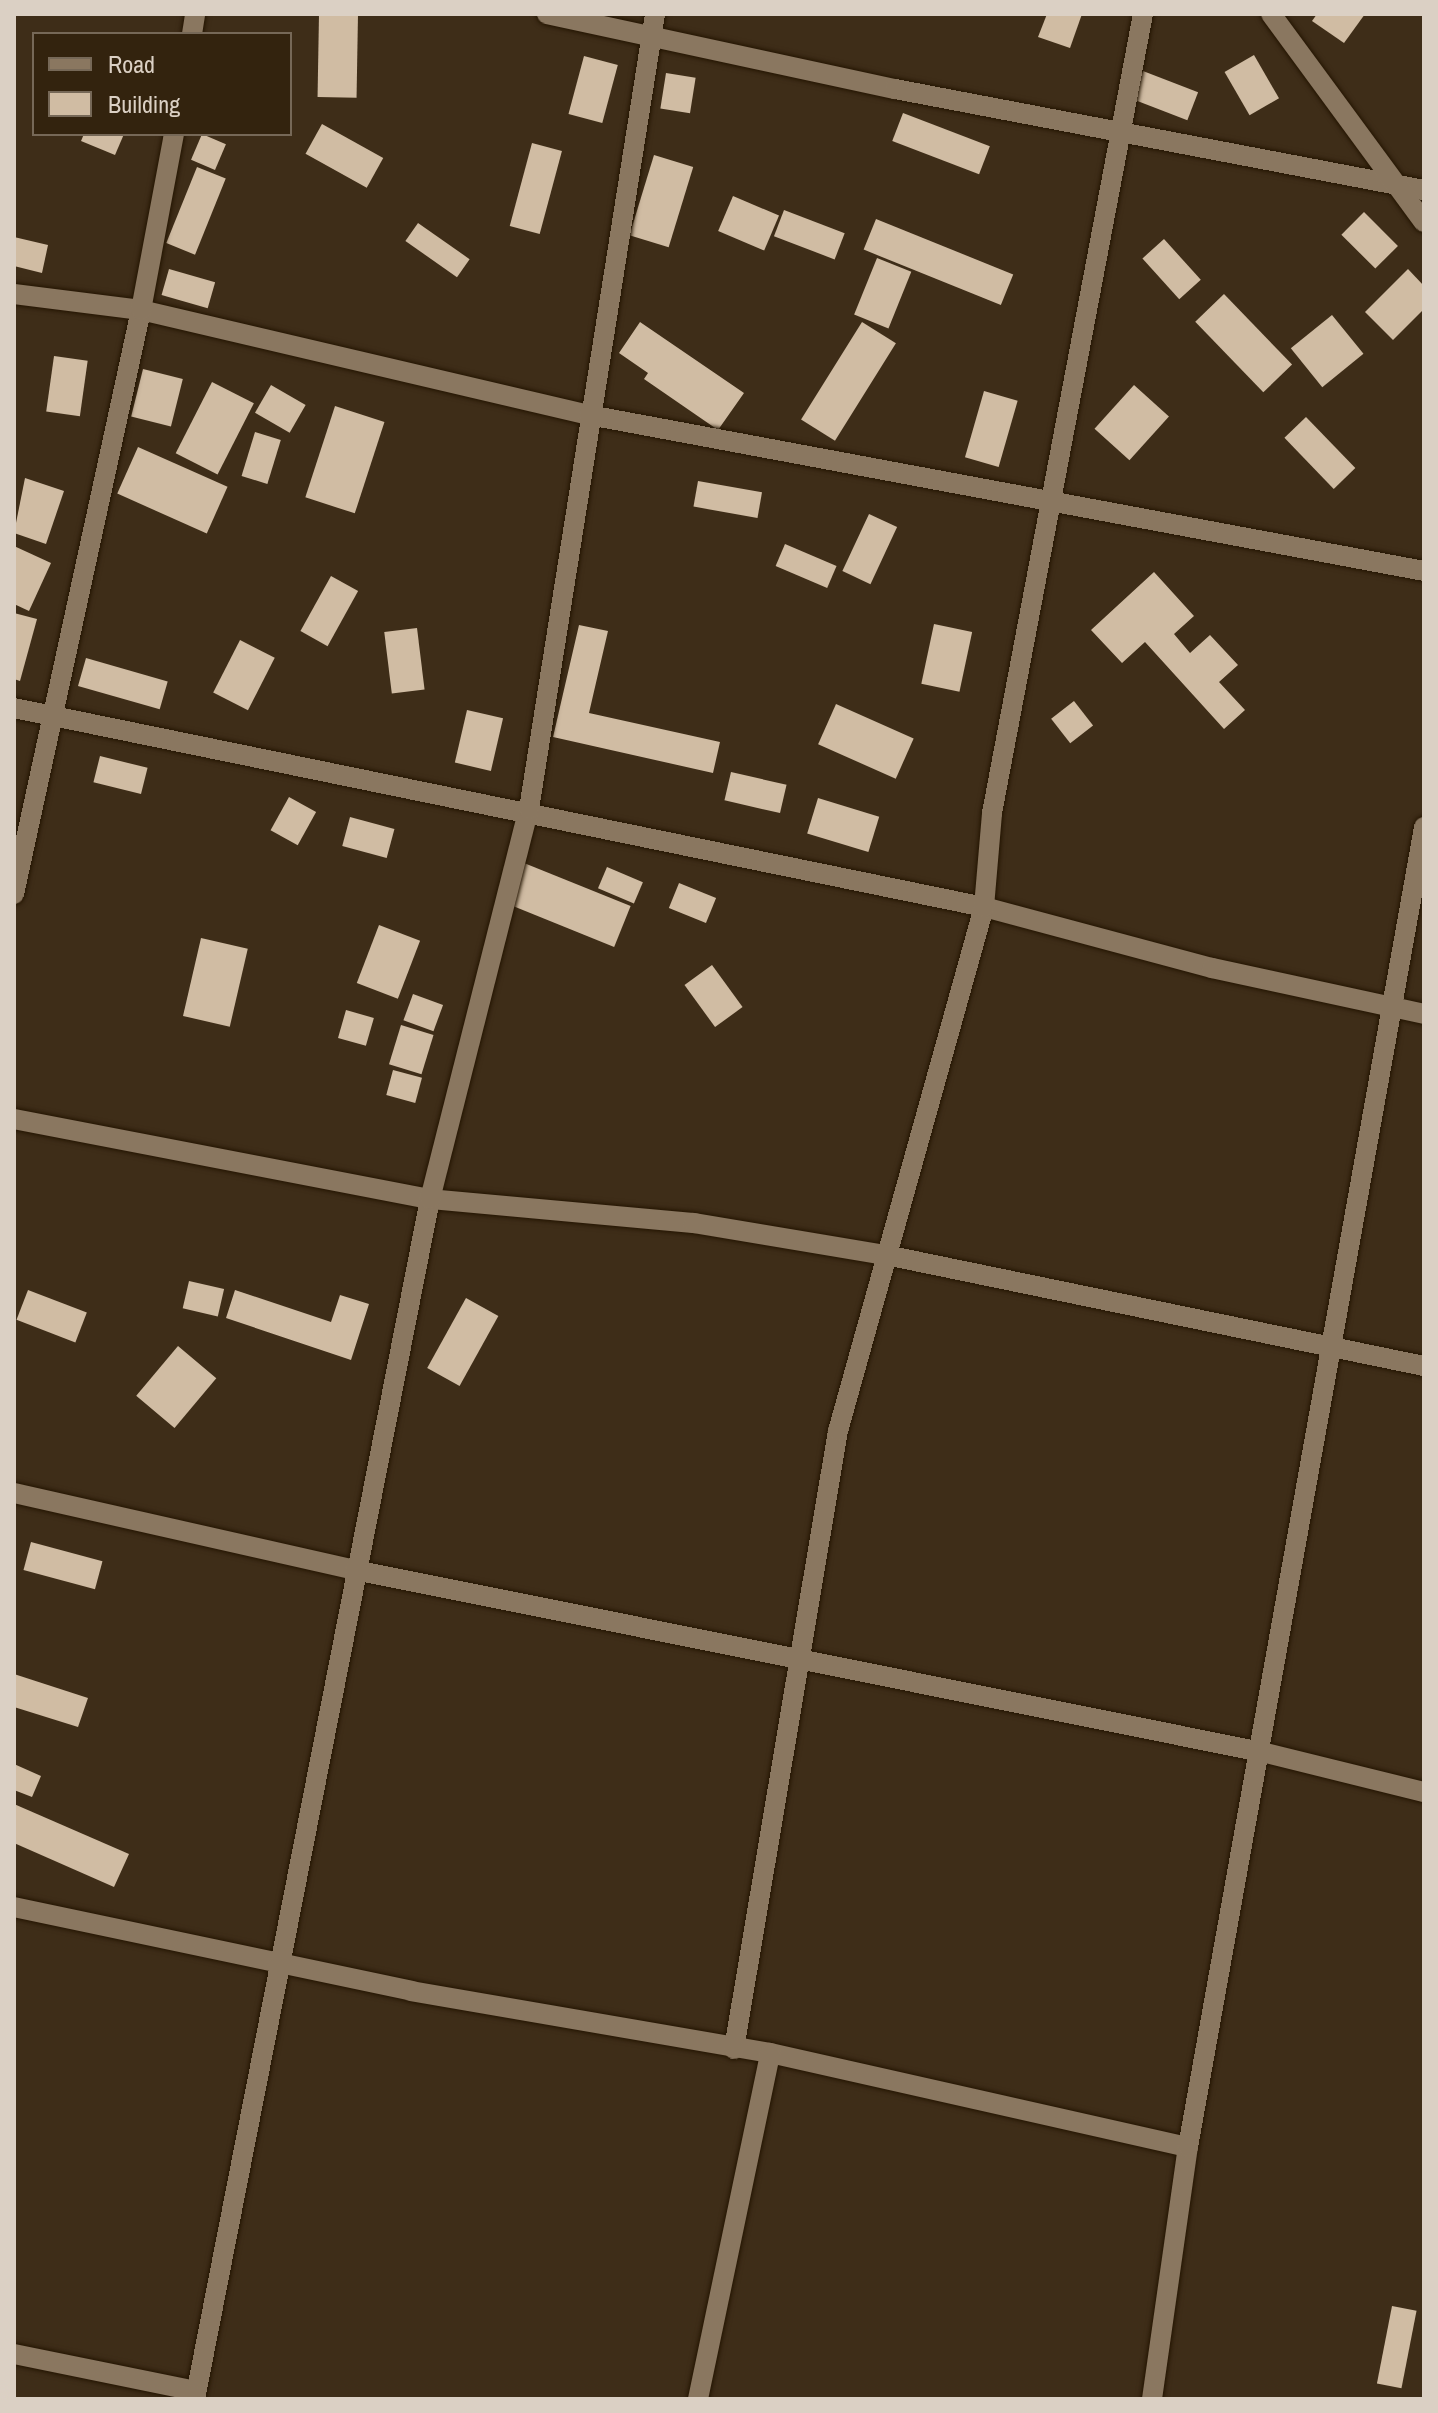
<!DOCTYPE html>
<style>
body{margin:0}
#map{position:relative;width:1438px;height:2413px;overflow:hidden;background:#3e2d18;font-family:"Archivo Narrow",sans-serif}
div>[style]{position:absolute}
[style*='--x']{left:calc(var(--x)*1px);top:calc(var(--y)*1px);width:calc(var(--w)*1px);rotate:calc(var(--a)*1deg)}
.building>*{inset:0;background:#d0bca3;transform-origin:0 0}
.roads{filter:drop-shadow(0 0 2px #241502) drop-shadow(0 0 2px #241502)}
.street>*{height:20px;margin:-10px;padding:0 10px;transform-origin:10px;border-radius:10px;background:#8a7760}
span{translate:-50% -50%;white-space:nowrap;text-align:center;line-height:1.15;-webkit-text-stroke:8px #33230e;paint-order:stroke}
.frame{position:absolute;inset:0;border:16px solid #dbd0c4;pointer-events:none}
.legend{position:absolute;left:32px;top:32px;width:260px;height:104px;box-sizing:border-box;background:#33230e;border:2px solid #766857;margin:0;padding:10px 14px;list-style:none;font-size:24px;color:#dbd0c4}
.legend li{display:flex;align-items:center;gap:16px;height:40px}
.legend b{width:40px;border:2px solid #766857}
</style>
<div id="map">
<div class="building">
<div style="left:319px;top:14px;width:39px;height:83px;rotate:1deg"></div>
<div style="clip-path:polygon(1047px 14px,1082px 14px,1070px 48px,1038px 37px)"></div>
<div style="clip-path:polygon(1317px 14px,1365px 14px,1344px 43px,1312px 21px)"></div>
<div style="left:1254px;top:55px;width:50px;height:34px;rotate:60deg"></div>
<div style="left:584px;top:56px;width:35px;height:60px;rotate:15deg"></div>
<div style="left:1143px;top:71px;width:59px;height:30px;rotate:21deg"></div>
<div style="left:666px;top:73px;width:30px;height:36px;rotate:9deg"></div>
<div style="left:903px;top:113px;width:93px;height:30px;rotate:21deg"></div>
<div style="left:322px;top:124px;width:70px;height:34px;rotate:29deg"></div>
<div style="clip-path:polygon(84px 134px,124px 134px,115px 155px,81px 141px)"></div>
<div style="left:202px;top:134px;width:26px;height:28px;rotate:23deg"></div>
<div style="left:532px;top:143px;width:31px;height:86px;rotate:15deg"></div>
<div style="left:654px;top:155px;width:41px;height:84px;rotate:17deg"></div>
<div style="left:197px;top:167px;width:31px;height:82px;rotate:22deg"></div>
<div style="left:733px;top:196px;width:50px;height:38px;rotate:23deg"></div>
<div style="left:784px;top:210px;width:65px;height:28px;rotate:21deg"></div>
<div style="left:1364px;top:212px;width:48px;height:32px;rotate:45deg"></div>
<div style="left:876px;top:219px;width:148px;height:33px;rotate:22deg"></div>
<div style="left:418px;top:223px;width:63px;height:22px;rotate:35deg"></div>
<div style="clip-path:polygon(14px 237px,48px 245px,42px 273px,14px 266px)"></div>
<div style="left:1164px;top:239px;width:55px;height:29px;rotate:48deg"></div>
<div style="left:877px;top:258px;width:37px;height:61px;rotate:22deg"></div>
<div style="left:169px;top:269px;width:48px;height:27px;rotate:16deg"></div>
<div style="clip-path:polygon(1408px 269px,1424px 286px,1424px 309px,1393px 340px,1365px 312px)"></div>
<div style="left:1224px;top:294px;width:98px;height:40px;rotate:46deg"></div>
<div style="left:1332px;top:315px;width:50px;height:53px;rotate:51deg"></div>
<div style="clip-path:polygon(640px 322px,744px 393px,718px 430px,644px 379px,648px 373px,619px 353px)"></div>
<div style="left:862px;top:322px;width:40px;height:115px;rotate:32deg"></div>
<div style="left:54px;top:356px;width:34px;height:56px;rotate:8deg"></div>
<div style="left:143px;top:369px;width:41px;height:49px;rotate:14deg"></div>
<div style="left:212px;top:382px;width:47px;height:80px;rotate:27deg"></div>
<div style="left:271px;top:385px;width:40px;height:32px;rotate:30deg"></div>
<div style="left:1134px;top:385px;width:47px;height:59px;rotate:42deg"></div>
<div style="left:984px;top:391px;width:35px;height:69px;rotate:16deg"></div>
<div style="left:335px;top:406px;width:52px;height:96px;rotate:18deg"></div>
<div style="left:1306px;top:417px;width:71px;height:30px;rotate:46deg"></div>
<div style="left:255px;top:432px;width:27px;height:46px;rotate:17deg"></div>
<div style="left:138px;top:447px;width:98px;height:51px;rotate:24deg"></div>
<div style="clip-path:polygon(25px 478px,64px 491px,46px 544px,14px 533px)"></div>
<div style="left:698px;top:481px;width:65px;height:26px;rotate:10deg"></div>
<div style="left:869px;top:514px;width:31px;height:63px;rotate:25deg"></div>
<div style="left:785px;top:544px;width:56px;height:24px;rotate:23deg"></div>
<div style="clip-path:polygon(14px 546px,51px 563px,29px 611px,14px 604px)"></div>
<div style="clip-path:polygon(1154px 572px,1194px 616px,1174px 634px,1190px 653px,1210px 635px,1238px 665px,1219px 682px,1245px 710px,1224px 729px,1145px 642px,1122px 663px,1091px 630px)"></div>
<div style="left:331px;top:576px;width:31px;height:63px;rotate:29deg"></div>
<div style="clip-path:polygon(14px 613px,37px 619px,20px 681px,14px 679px)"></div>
<div style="left:934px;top:624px;width:39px;height:61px;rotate:12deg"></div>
<div style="clip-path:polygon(579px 625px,608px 631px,589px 713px,720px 742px,713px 773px,553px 737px)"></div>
<div style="left:417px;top:628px;width:62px;height:33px;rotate:83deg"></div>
<div style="left:240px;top:640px;width:39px;height:59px;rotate:27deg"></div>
<div style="left:86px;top:658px;width:85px;height:29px;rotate:16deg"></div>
<div style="left:1074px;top:701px;width:31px;height:29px;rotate:52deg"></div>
<div style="left:836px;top:704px;width:85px;height:44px;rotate:24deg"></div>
<div style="left:467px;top:710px;width:37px;height:54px;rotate:13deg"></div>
<div style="left:100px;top:756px;width:49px;height:27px;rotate:14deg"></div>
<div style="left:731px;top:772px;width:57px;height:29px;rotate:13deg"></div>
<div style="left:289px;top:797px;width:31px;height:38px;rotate:29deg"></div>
<div style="left:818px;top:798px;width:64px;height:37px;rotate:17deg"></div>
<div style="left:350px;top:817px;width:46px;height:30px;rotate:15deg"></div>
<div style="left:524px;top:863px;width:115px;height:44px;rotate:22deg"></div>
<div style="left:607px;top:867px;width:39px;height:23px;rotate:23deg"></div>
<div style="left:679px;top:883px;width:40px;height:27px;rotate:22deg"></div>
<div style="left:379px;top:925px;width:44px;height:62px;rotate:21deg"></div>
<div style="left:201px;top:938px;width:48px;height:80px;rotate:13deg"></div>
<div style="left:712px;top:965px;width:52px;height:34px;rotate:54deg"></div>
<div style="left:413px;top:994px;width:32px;height:28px;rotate:20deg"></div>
<div style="left:346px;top:1010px;width:29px;height:29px;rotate:16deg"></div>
<div style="left:401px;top:1025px;width:34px;height:41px;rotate:17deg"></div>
<div style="left:393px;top:1070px;width:30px;height:26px;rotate:15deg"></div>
<div style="left:189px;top:1281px;width:36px;height:28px;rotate:13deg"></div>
<div style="left:28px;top:1290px;width:63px;height:32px;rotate:21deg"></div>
<div style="clip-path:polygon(235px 1290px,331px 1322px,340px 1295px,369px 1304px,351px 1360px,226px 1318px)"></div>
<div style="left:466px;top:1298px;width:37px;height:80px;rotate:29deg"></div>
<div style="left:178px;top:1346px;width:50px;height:65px;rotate:40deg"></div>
<div style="left:31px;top:1542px;width:74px;height:29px;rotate:15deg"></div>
<div style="clip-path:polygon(14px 1674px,88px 1698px,78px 1727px,14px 1707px)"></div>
<div style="clip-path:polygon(14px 1764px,41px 1776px,32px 1797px,14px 1790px)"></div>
<div style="clip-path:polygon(14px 1804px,129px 1854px,114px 1887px,14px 1843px)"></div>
<div style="left:1392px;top:2306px;width:25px;height:79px;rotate:11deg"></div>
</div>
<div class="roads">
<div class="street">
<div style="--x:547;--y:14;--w:356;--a:12.2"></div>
<div style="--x:895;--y:89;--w:539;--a:10.81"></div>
<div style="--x:1271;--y:14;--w:258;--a:53.7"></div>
<div style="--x:192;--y:34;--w:20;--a:-81"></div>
<div style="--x:14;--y:294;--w:128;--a:7.2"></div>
<div style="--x:141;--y:310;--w:460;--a:13.2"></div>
<div style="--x:589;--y:415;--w:849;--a:10.58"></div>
<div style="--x:14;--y:708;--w:990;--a:11.59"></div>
<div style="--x:984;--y:907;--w:236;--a:15"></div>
<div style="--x:1212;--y:968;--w:217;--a:12.2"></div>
<div style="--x:14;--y:894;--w:598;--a:-77.73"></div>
<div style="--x:141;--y:310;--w:179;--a:-79.4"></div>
<div style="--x:14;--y:1119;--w:424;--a:10.9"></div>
<div style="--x:430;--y:1199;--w:265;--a:5.2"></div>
<div style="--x:694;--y:1223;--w:195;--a:9.5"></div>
<div style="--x:886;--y:1255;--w:549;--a:11.66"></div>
<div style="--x:14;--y:1493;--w:350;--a:12.7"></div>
<div style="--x:355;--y:1570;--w:925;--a:11.35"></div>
<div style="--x:1262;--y:1752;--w:167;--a:13.9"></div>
<div style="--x:14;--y:1907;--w:406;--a:11.9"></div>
<div style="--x:411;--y:1991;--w:364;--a:9.8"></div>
<div style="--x:770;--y:2053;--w:428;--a:12.7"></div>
<div style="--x:734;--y:2049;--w:627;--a:-80.45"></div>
<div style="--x:838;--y:1431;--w:544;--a:-74.43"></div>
<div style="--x:984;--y:907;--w:94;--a:-85.1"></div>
<div style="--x:992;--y:813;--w:813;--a:-79.3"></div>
<div style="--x:14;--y:2354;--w:186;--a:11.5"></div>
<div style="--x:195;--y:2399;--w:1223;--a:-78.92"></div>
<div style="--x:430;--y:1199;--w:402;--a:-75.8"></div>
<div style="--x:529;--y:809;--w:805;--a:-80.99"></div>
<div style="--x:698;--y:2399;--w:353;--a:-78.2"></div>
<div style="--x:1152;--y:2399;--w:255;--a:-81.9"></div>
<div style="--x:1188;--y:2147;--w:1341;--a:-79.86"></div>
</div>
</div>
<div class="frame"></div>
<ul class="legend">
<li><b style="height:10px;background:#8a7760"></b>Road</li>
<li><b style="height:22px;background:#d0bca3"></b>Building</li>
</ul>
</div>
